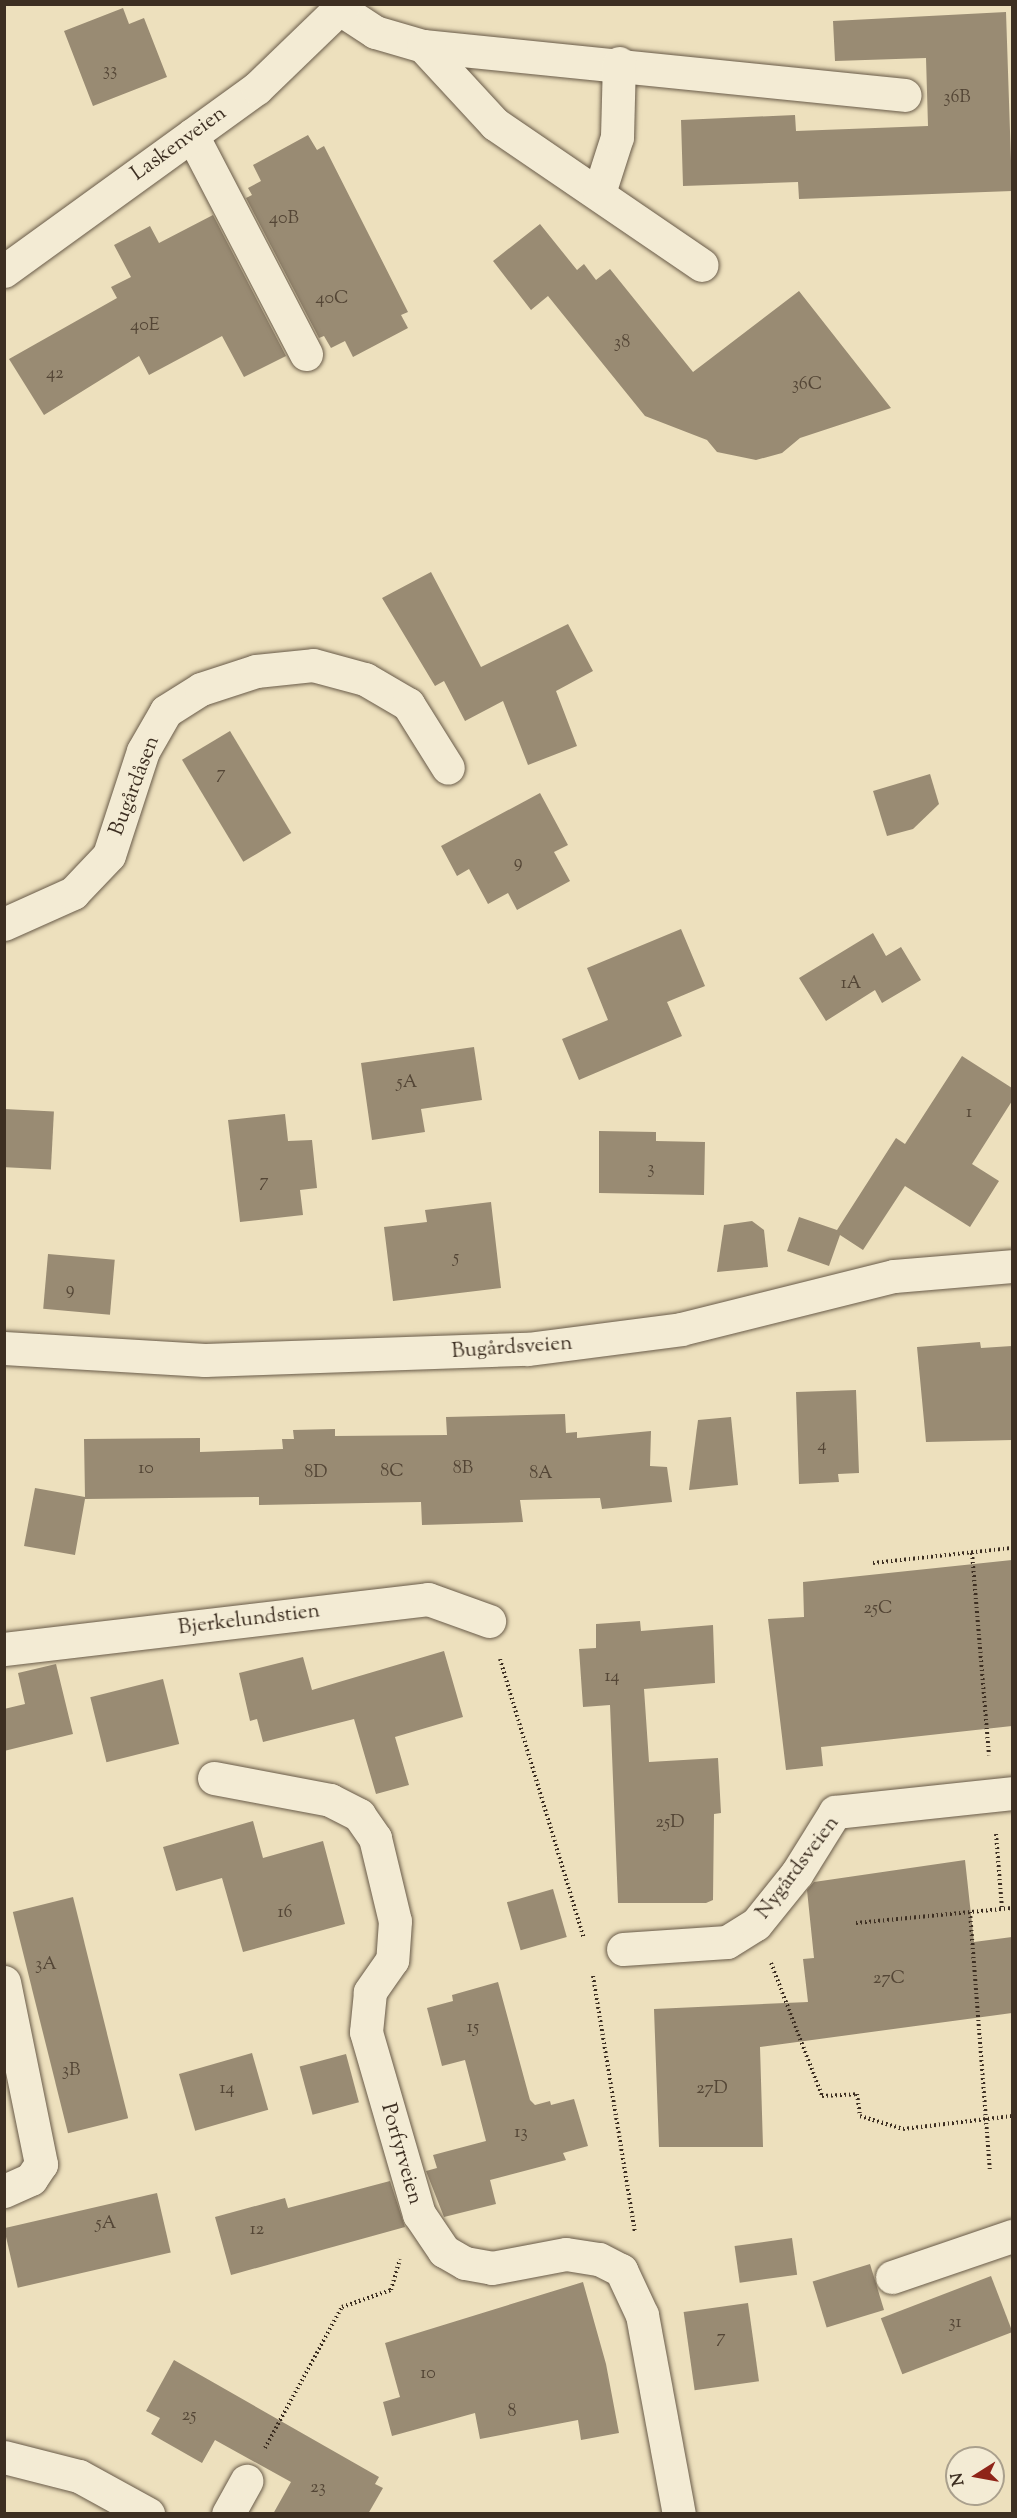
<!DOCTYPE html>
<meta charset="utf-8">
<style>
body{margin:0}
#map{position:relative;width:1017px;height:2518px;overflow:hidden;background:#ede0bd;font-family:"Sorts Mill Goudy",serif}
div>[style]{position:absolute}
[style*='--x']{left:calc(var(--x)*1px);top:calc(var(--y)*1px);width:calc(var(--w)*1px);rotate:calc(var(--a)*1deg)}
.building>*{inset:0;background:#998b73;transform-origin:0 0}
.path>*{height:4px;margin-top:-2px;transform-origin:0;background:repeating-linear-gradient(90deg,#3d2f22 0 1.5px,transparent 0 4.5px)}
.roads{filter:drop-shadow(0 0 2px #695b49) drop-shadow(0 0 2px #695b49)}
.minor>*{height:33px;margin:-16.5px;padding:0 16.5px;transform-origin:16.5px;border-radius:16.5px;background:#f3ebd4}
span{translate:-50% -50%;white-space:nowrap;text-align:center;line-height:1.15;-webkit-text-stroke:4.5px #f3ebd4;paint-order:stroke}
.number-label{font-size:18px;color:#544636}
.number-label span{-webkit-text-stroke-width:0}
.street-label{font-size:21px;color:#3d2f22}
.frame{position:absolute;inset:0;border:6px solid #3d2f22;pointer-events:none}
.north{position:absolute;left:945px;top:2446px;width:60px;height:60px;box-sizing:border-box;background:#f3ebd4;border:2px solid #aaa08d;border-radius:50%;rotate:259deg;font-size:16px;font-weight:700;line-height:24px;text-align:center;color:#3d2f22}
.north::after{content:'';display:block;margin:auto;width:21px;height:27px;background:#8f2418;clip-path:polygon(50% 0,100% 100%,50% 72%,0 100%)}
</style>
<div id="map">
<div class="building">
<div style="clip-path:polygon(123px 8px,129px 24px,144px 18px,167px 77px,93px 106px,64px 31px)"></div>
<div style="clip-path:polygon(1006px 12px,1012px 191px,799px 199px,798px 182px,683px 186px,681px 120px,795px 115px,796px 131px,928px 126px,926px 58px,835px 61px,833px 21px)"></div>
<div style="clip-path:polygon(308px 135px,317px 150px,324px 146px,408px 312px,401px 315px,408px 328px,353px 357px,345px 341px,331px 348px,324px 336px,319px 338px,246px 198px,252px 195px,248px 188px,261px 181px,253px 165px)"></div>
<div style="clip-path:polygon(213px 215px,286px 356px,244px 377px,222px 336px,149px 375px,139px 356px,44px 415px,9px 359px,117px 298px,111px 287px,131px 277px,114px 245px,150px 226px,159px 243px)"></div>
<div style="clip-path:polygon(540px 224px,577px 270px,584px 264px,596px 280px,610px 269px,693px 372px,799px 291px,891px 408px,800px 438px,782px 453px,756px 460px,717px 452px,707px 440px,645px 416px,548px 296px,531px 310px,493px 261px)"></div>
<div style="clip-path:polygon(431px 572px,481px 667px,568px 624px,593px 671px,556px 691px,577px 746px,528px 765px,503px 701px,465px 721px,444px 681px,435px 686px,382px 598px)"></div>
<div style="left:230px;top:731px;width:119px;height:56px;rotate:59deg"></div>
<div style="clip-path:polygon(930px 774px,939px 804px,913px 829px,887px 836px,873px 791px)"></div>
<div style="clip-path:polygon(540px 793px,568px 845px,554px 852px,570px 881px,517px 910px,508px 893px,488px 904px,469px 869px,457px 876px,441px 846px)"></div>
<div style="clip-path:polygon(681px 929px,705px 986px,667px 1002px,682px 1036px,579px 1080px,562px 1039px,608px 1020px,587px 968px)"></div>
<div style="clip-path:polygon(873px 933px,886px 956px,901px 947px,921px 980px,882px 1003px,875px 990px,826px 1021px,799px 978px)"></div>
<div style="clip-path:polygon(474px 1047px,482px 1100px,421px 1109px,425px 1132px,372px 1140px,361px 1063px)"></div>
<div style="clip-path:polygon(962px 1056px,1012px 1088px,1012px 1101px,972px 1164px,999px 1181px,970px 1227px,905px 1186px,863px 1250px,840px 1235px,829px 1266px,787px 1251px,799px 1217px,837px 1230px,896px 1138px,905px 1144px)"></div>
<div style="left:4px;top:1109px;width:50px;height:58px;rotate:3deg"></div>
<div style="clip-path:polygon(285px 1114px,288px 1141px,312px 1140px,317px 1188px,300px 1190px,303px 1215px,240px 1222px,228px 1120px)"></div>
<div style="clip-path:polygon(599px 1131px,656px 1132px,656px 1141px,705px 1142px,704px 1195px,599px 1193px)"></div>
<div style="clip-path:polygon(491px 1202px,501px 1288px,393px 1301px,384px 1227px,427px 1222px,425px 1210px)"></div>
<div style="clip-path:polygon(752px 1221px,764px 1230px,768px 1267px,717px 1272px,724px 1225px)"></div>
<div style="left:48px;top:1254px;width:67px;height:55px;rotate:5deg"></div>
<div style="clip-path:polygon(980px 1342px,981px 1348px,1012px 1346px,1012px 1440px,926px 1442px,917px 1347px)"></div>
<div style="clip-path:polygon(856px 1390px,859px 1473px,838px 1474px,839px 1482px,799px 1484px,796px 1392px)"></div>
<div style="clip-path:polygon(565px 1414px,566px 1433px,577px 1432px,577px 1438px,651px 1431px,650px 1466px,667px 1467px,672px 1502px,602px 1509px,600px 1498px,520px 1500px,523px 1522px,422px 1525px,421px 1502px,259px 1505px,259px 1497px,85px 1499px,75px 1555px,24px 1546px,35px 1488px,85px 1497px,84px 1439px,200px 1438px,200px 1452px,283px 1449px,282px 1439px,294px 1439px,293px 1430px,335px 1429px,335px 1436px,447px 1435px,446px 1417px)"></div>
<div style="clip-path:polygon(731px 1417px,738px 1485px,689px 1490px,698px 1420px)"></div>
<div style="clip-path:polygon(1012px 1560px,1012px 1726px,821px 1747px,823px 1766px,786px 1770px,768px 1619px,804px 1617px,803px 1582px)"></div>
<div style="clip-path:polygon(640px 1621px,641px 1631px,713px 1625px,715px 1683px,644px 1689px,649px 1762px,718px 1758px,721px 1813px,714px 1814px,713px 1900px,706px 1903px,618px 1903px,610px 1705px,583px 1707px,579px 1649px,596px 1648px,596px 1624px)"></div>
<div style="clip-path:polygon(444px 1651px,463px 1717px,395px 1737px,409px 1785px,376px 1794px,354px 1719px,263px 1742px,257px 1719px,250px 1721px,239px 1673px,303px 1657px,312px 1690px)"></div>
<div style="clip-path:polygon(56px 1664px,73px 1734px,4px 1751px,4px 1709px,25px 1704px,18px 1673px)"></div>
<div style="left:163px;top:1679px;width:67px;height:75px;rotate:76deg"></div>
<div style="clip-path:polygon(253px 1821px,263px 1858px,323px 1841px,345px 1924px,243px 1952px,222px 1878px,176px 1891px,163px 1847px)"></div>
<div style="clip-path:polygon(965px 1860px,974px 1942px,1012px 1937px,1012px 2013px,760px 2047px,763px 2147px,659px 2147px,654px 2009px,808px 2002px,803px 1959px,814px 1958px,807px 1890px,814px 1882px)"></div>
<div style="left:553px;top:1889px;width:50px;height:48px;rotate:74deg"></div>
<div style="left:73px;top:1897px;width:228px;height:62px;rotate:76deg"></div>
<div style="clip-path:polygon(498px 1982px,530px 2100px,535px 2105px,550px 2101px,551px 2105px,574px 2099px,588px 2146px,563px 2153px,566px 2160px,490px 2180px,496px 2204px,444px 2217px,426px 2171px,437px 2168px,433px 2155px,486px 2141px,465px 2060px,442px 2066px,427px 2008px,453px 2001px,452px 1995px)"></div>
<div style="left:252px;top:2053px;width:59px;height:76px;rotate:74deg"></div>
<div style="left:346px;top:2054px;width:50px;height:48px;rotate:75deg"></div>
<div style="clip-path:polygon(390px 2181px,405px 2227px,231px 2275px,215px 2217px,285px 2198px,288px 2208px)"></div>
<div style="left:157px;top:2193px;width:61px;height:157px;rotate:77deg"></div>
<div style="left:792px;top:2238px;width:37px;height:58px;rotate:82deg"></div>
<div style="left:870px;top:2264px;width:48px;height:60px;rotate:73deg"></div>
<div style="left:991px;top:2276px;width:60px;height:118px;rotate:69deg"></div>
<div style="clip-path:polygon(583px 2282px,606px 2364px,619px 2433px,581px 2440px,578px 2420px,480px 2439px,475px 2413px,392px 2436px,383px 2402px,400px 2397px,385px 2343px)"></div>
<div style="left:748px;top:2303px;width:79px;height:65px;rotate:82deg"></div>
<div style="clip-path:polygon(174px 2360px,379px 2477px,375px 2484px,383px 2488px,368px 2514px,273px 2514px,291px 2482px,215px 2440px,202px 2463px,151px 2434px,160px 2418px,146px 2411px)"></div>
</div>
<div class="path">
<div style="--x:972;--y:1553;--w:203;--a:85.2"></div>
<div style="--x:873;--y:1563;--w:140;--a:-6.2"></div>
<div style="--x:500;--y:1659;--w:292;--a:73.3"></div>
<div style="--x:996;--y:1834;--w:75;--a:85.4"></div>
<div style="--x:970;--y:1912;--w:259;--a:85.6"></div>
<div style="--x:856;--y:1923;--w:157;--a:-5.5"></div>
<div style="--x:771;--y:1963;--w:142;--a:69"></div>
<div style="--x:822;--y:2096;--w:35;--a:-3"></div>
<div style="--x:857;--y:2094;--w:22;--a:82"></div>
<div style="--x:860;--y:2116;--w:45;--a:16.8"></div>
<div style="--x:903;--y:2129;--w:110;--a:-6.8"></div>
<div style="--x:593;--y:1976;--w:259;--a:80.7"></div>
<div style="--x:265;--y:2448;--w:161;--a:-61.4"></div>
<div style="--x:342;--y:2307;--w:52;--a:-19.1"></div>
<div style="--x:391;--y:2290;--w:32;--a:-74"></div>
</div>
<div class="roads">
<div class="minor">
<div style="--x:340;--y:9;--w:42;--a:33.3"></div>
<div style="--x:375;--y:32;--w:50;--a:16.3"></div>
<div style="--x:423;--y:46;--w:484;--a:5.8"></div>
<div style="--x:423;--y:46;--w:106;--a:47.3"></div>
<div style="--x:495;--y:124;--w:250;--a:34.3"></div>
<div style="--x:192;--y:135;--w:247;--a:62.5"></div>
<div style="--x:599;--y:193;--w:59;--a:-72.2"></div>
<div style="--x:617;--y:137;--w:74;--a:-88.5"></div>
<div style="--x:4;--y:271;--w:312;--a:-35.9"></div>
<div style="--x:257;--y:88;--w:121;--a:-44"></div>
<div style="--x:4;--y:924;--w:76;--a:-24.2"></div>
<div style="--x:73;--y:893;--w:52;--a:-46.5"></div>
<div style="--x:109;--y:855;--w:109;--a:-71.9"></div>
<div style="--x:143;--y:751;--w:46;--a:-60.1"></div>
<div style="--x:166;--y:711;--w:41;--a:-32.2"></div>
<div style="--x:201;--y:689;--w:58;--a:-18.1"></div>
<div style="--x:256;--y:671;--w:57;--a:-6"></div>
<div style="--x:313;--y:665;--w:54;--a:15.1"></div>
<div style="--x:365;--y:679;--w:50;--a:30.2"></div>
<div style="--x:408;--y:704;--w:75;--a:58"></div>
<div style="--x:4;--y:1348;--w:201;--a:3.4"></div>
<div style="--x:205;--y:1360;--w:323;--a:-2"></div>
<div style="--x:528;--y:1349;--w:154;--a:-7.4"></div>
<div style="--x:681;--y:1329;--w:219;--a:-14"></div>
<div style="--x:894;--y:1276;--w:118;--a:-4.8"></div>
<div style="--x:4;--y:1649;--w:427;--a:-6.7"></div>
<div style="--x:428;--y:1599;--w:65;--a:19.8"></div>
<div style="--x:214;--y:1778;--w:118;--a:10.7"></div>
<div style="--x:330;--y:1800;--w:33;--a:27"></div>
<div style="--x:359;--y:1815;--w:28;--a:55"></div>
<div style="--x:375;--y:1838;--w:85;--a:76.5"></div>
<div style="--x:395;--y:1921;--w:39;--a:94"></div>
<div style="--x:392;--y:1960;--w:39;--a:125"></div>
<div style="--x:370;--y:1992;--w:40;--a:95.7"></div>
<div style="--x:366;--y:2032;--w:190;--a:73.8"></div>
<div style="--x:419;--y:2214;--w:45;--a:56"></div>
<div style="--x:444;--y:2251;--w:24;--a:30"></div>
<div style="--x:465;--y:2263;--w:27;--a:10"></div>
<div style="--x:492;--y:2268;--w:75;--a:-10.7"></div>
<div style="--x:566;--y:2254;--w:33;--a:9"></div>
<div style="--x:599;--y:2259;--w:25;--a:27"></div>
<div style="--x:621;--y:2270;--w:50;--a:65"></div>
<div style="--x:642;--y:2315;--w:202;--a:79.5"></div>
<div style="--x:623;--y:1949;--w:104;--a:-3.9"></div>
<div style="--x:727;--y:1942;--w:34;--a:-32"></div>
<div style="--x:756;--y:1924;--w:65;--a:-51.2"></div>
<div style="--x:797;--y:1873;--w:72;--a:-58.1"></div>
<div style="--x:835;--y:1812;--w:178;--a:-6.1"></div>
<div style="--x:4;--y:1982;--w:186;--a:78.5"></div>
<div style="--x:41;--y:2164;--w:18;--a:124"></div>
<div style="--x:31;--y:2179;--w:30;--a:156"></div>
<div style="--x:892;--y:2277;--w:127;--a:-18.9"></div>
<div style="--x:4;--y:2457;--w:77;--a:14.2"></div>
<div style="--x:79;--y:2476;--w:79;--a:28.8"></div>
<div style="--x:228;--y:2514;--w:38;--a:-61"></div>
</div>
</div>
<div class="number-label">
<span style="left:110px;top:71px">33</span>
<span style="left:957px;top:98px">36B</span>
<span style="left:284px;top:219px">40B</span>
<span style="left:332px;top:299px">40C</span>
<span style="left:145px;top:326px">40E</span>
<span style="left:622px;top:343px">38</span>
<span style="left:55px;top:374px">42</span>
<span style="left:807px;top:385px">36C</span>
<span style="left:221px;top:774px">7</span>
<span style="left:518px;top:863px">9</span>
<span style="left:851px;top:984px">1A</span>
<span style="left:407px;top:1083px">5A</span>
<span style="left:969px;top:1113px">1</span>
<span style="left:651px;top:1169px">3</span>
<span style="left:264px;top:1182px">7</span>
<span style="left:456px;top:1258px">5</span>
<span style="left:70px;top:1290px">9</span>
<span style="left:822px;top:1446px">4</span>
<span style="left:146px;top:1469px">10</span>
<span style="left:463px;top:1469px">8B</span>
<span style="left:392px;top:1472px">8C</span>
<span style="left:316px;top:1473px">8D</span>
<span style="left:541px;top:1474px">8A</span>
<span style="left:878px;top:1609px">25C</span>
<span style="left:612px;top:1677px">14</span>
<span style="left:670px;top:1823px">25D</span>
<span style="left:285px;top:1913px">16</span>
<span style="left:46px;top:1965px">3A</span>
<span style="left:889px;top:1979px">27C</span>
<span style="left:473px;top:2028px">15</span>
<span style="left:71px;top:2071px">3B</span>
<span style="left:227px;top:2089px">14</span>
<span style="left:712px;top:2089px">27D</span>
<span style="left:521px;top:2133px">13</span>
<span style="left:106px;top:2224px">5A</span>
<span style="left:257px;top:2230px">12</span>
<span style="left:955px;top:2323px">31</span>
<span style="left:721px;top:2338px">7</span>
<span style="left:428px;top:2374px">10</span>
<span style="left:512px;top:2412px">8</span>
<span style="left:189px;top:2416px">25</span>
<span style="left:318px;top:2488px">23</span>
</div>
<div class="street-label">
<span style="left:179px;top:144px;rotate:-36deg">Laskenveien</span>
<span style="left:135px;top:786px;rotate:-69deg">Bugårdåsen</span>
<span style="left:512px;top:1348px;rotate:-4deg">Bugårdsveien</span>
<span style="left:249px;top:1620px;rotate:-7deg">Bjerkelundstien</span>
<span style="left:798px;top:1868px;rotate:-53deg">Nygårdsveien</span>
<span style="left:401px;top:2154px;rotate:74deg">Porfyrveien</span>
</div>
<div class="frame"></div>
<div class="north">N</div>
</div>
